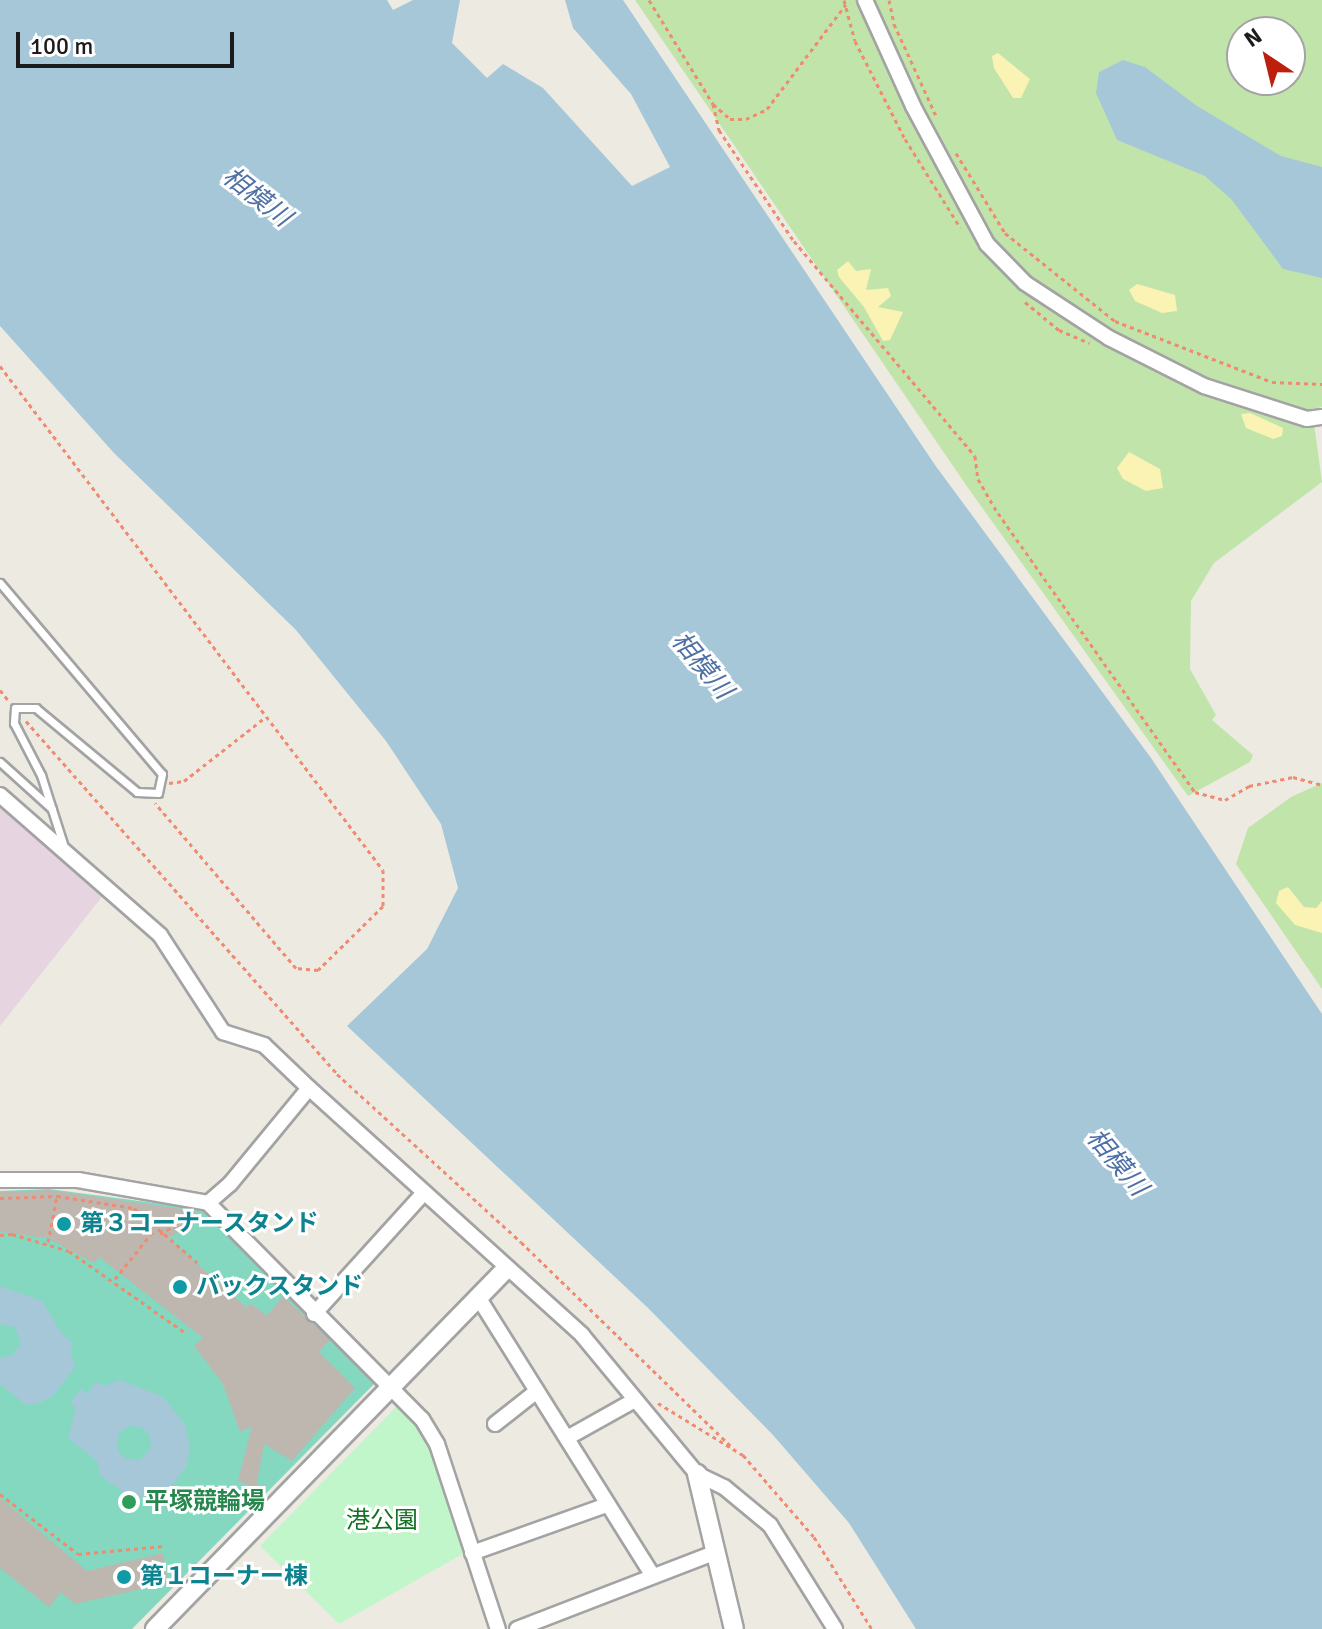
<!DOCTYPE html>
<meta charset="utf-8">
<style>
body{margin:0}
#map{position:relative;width:1322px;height:1629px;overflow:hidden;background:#edeae2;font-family:Signika,"Noto Sans JP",sans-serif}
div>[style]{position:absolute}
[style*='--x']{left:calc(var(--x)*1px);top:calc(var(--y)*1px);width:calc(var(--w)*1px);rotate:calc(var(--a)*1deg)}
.industrial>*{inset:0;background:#e6d4e1}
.grass>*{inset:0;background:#c1e4ab}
.sand>*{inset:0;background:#faf3b3}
.park>*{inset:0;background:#c1f5ca}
.pitch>*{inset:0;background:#84d8c0}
.water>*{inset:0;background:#a5c7d8}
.building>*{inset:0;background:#bdb7af}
.path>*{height:3px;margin-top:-1.5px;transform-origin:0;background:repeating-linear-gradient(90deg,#f08a70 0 4px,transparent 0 8px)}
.roads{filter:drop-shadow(2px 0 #a3a3a3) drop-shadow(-2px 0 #a3a3a3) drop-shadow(0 2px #a3a3a3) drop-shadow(0 -2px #a3a3a3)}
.service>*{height:7px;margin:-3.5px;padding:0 3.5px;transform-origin:3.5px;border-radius:3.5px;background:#fff}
.minor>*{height:14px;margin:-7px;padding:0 7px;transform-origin:7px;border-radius:7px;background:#fff}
.tertiary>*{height:18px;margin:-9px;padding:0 9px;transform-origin:9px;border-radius:9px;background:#fff}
.dots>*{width:22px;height:22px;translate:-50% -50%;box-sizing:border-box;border:4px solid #fff;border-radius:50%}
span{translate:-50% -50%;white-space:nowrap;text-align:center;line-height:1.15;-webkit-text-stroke:6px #fff;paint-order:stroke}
.culture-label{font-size:24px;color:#0d838f;font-weight:700}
.left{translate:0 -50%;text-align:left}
.leisure-label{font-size:24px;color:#27864d;font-weight:700}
.park-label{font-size:24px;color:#127224}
.water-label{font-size:26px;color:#4f71a5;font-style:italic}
.north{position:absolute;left:1226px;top:16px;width:80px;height:80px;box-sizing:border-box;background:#fff;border:2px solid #a4a4a4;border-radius:50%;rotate:325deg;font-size:22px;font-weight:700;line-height:32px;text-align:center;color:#1c1c1c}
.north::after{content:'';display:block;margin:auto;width:28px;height:36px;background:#bc1f0c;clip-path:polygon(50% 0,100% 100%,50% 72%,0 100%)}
.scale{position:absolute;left:16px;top:32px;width:218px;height:36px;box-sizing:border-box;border:4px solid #1c1c1c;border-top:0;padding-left:10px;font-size:24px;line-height:28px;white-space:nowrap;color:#1c1c1c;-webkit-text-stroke:6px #fff;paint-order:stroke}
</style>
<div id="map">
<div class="industrial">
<i style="clip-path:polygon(0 807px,104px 894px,0 1026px)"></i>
</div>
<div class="grass">
<i style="clip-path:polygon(evenodd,635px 0,1322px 0,1322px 407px,1312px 409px,1322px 482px,1214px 563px,1191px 601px,1190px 669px,1216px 715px,1212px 720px,1253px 755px,1250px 762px,1188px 796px,966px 485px,635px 0,1242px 32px,1290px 32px,1290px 80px,1242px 80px,1242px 32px)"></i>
<i style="clip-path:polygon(1322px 783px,1322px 989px,1236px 864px,1248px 828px,1291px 797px)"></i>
</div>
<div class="sand">
<i style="clip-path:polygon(998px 53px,1030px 79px,1021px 98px,1013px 98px,994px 68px,992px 56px)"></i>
<i style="clip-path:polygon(848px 261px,856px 271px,871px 269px,866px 290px,888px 288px,891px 296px,878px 307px,903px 312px,890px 340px,883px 341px,864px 307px,839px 277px,837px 270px)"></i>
<i style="clip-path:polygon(1137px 284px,1175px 295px,1177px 311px,1162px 313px,1135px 301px,1129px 290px)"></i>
<i style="clip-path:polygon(1250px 413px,1283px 428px,1282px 436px,1273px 439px,1246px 428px,1241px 414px)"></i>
<i style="clip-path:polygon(1129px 452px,1160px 469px,1163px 488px,1146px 491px,1123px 479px,1117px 468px)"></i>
<i style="clip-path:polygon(1288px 887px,1304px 907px,1316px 908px,1322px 901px,1322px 933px,1295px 925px,1276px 903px,1279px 891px)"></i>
</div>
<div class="park">
<i style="clip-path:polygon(398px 1405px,433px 1449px,466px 1552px,339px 1624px,260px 1546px)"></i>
</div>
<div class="pitch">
<i style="clip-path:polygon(49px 1189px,200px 1209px,375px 1383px,132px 1629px,0 1629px,0 1191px)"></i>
</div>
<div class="water">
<i style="clip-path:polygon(0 0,387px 0,393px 10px,413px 0,460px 0,452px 43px,487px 78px,503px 64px,543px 88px,632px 186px,670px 167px,631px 94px,573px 28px,565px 0,623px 0,935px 465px,1151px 758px,1322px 1014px,1322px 1629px,916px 1629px,849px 1523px,773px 1435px,647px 1307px,347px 1026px,427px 949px,458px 888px,441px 824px,386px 741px,296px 630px,114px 453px,0 326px)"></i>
<i style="clip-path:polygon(1123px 60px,1145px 67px,1197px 106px,1281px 156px,1322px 167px,1322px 278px,1283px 269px,1232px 200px,1205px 176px,1117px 140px,1096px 93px,1099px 72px)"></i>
<i style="clip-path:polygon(0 1286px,42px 1301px,61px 1333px,74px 1344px,70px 1351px,75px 1367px,53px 1396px,39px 1403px,26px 1405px,0 1384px,0 1357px,12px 1356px,21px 1343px,15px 1327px,0 1324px)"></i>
<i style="clip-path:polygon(evenodd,119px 1380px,162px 1396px,185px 1424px,190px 1447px,187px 1466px,165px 1493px,133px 1498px,99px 1475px,98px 1462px,68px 1438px,76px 1408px,70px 1403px,81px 1389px,86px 1394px,96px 1382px,104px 1386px,119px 1380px,129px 1426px,141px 1427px,150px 1436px,151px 1448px,140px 1460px,124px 1458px,117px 1449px,119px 1433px,129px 1426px)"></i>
</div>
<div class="building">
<i style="clip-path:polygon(50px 1190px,195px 1211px,200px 1221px,168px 1238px,247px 1308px,250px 1303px,267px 1316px,283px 1296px,330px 1340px,319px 1352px,355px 1388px,292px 1461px,264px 1444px,256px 1488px,238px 1481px,252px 1426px,240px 1432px,223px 1384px,194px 1346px,203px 1338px,99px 1257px,94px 1263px,47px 1238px,0 1232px,0 1192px)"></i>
<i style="clip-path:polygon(0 1498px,87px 1571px,163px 1553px,168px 1583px,75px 1604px,61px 1592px,49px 1607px,0 1568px)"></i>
</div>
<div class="path">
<i style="--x:649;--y:0;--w:122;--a:58.4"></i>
<i style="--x:713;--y:104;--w:23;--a:41"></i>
<i style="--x:730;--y:119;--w:16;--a:0"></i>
<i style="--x:746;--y:119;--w:23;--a:-25"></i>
<i style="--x:767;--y:109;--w:131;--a:-53"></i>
<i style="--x:844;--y:0;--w:42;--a:75"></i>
<i style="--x:855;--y:41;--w:110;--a:63"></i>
<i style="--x:905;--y:139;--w:104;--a:58"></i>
<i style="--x:889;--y:0;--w:25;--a:78"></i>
<i style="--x:894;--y:24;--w:103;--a:65.4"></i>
<i style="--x:713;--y:104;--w:27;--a:77"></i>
<i style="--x:719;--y:130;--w:134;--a:56"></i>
<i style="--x:794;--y:241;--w:281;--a:49.9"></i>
<i style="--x:975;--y:456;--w:23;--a:83"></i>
<i style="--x:978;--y:479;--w:39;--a:60"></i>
<i style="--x:998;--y:513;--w:342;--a:54.8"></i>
<i style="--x:1195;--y:792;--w:31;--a:15"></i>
<i style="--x:1225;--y:800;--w:28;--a:-30"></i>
<i style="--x:1249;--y:786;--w:45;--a:-11.6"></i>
<i style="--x:1293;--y:777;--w:30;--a:15"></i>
<i style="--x:956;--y:153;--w:94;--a:58.5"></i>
<i style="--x:1005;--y:233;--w:141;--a:38.7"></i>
<i style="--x:1115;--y:321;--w:168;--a:21.2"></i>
<i style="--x:1272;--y:382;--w:50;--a:2.3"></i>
<i style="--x:1025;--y:302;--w:44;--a:39.5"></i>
<i style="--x:1059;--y:330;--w:33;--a:23"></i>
<i style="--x:0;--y:366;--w:633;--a:52.77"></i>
<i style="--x:383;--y:870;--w:36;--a:90"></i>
<i style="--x:383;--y:906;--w:91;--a:135.4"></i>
<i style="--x:318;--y:970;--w:22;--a:-175"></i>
<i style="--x:296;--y:968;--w:217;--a:-130.5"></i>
<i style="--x:0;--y:690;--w:13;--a:51"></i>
<i style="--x:26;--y:721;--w:470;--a:48.6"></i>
<i style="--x:337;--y:1074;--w:249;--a:42.4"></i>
<i style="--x:521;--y:1242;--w:297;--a:44.2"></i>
<i style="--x:169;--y:783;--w:15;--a:-8"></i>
<i style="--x:184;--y:781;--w:100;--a:-38.1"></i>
<i style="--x:0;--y:1198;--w:57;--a:-2"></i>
<i style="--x:57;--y:1196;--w:78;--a:8.9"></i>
<i style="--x:134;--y:1208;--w:86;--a:40.7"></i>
<i style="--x:160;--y:1234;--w:40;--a:-29.7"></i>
<i style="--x:0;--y:1235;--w:12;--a:-5"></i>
<i style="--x:12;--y:1234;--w:59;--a:16.6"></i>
<i style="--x:69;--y:1251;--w:144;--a:35.1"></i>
<i style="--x:48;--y:1242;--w:47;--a:-78.9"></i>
<i style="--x:115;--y:1279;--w:63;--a:-51.5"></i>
<i style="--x:658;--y:1403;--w:100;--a:31.5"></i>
<i style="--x:743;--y:1455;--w:108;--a:49.1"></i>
<i style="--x:814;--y:1537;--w:109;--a:57.8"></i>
<i style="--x:0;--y:1494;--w:98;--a:37.6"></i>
<i style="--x:78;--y:1554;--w:86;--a:-5.3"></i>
</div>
<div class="roads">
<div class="service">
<i style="--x:0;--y:583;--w:250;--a:49.7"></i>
<i style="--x:162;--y:774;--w:19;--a:102"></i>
<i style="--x:158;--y:793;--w:21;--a:-177"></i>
<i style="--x:137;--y:792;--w:131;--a:-140.3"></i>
<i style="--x:36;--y:708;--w:21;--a:180"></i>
<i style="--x:15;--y:708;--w:15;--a:94"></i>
<i style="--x:14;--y:723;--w:59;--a:62.6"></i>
<i style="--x:41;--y:775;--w:76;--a:72.3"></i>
<i style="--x:0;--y:762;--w:70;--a:42.1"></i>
</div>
<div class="minor">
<i style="--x:865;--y:0;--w:116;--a:65.6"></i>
<i style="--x:913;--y:106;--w:157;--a:61.8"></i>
<i style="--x:987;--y:244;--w:54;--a:45.7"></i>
<i style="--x:1025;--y:283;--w:100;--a:33.2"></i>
<i style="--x:1109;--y:338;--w:106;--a:26.8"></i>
<i style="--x:1204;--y:386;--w:108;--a:17.8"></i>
<i style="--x:1307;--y:419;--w:15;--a:-8"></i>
<i style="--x:0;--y:795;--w:213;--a:41.2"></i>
<i style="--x:160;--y:935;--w:116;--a:57"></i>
<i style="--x:223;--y:1032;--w:43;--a:17.6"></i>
<i style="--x:264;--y:1045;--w:62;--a:43.7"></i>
<i style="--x:0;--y:1180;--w:78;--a:0"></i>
<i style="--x:78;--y:1180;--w:132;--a:10"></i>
<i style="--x:208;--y:1203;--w:29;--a:-41"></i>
<i style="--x:230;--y:1184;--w:124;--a:-50.5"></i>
<i style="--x:309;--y:1088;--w:368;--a:42.1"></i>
<i style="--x:582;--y:1335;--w:180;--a:50.4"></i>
<i style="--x:697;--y:1474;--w:30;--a:26"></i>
<i style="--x:724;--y:1487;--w:60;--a:39.6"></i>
<i style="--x:770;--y:1525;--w:123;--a:58"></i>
<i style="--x:208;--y:1203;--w:304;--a:45.3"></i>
<i style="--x:422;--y:1419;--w:29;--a:59"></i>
<i style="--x:437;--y:1444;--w:195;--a:71.8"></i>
<i style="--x:478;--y:1297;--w:329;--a:57.9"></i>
<i style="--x:314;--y:1314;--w:161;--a:-47.8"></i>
<i style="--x:495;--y:1424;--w:53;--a:-38.2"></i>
<i style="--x:567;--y:1438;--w:78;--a:-29.2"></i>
<i style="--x:472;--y:1553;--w:143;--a:-19.6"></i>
<i style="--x:517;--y:1629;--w:211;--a:-21.1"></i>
</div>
<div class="tertiary">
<i style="--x:697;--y:1474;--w:159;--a:76.6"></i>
<i style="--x:155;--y:1629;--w:501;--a:-45.73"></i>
</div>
</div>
<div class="dots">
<i style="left:64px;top:1224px;background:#0f9aa8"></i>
<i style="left:180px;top:1287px;background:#0f9aa8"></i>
<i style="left:129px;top:1502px;background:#2e9e5b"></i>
<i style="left:124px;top:1577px;background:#0f9aa8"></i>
</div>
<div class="culture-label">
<span class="left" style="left:80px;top:1224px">第３コーナースタンド</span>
<span class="left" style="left:196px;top:1287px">バックスタンド</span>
<span class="left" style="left:140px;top:1577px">第１コーナー棟</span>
</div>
<div class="leisure-label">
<span class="left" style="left:145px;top:1502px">平塚競輪場</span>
</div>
<div class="park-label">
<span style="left:382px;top:1521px">港公園</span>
</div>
<div class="water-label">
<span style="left:256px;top:198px;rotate:38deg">相模川</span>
<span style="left:701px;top:666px;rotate:50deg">相模川</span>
<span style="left:1116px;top:1163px;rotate:50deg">相模川</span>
</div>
<div class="north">N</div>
<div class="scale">100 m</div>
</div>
